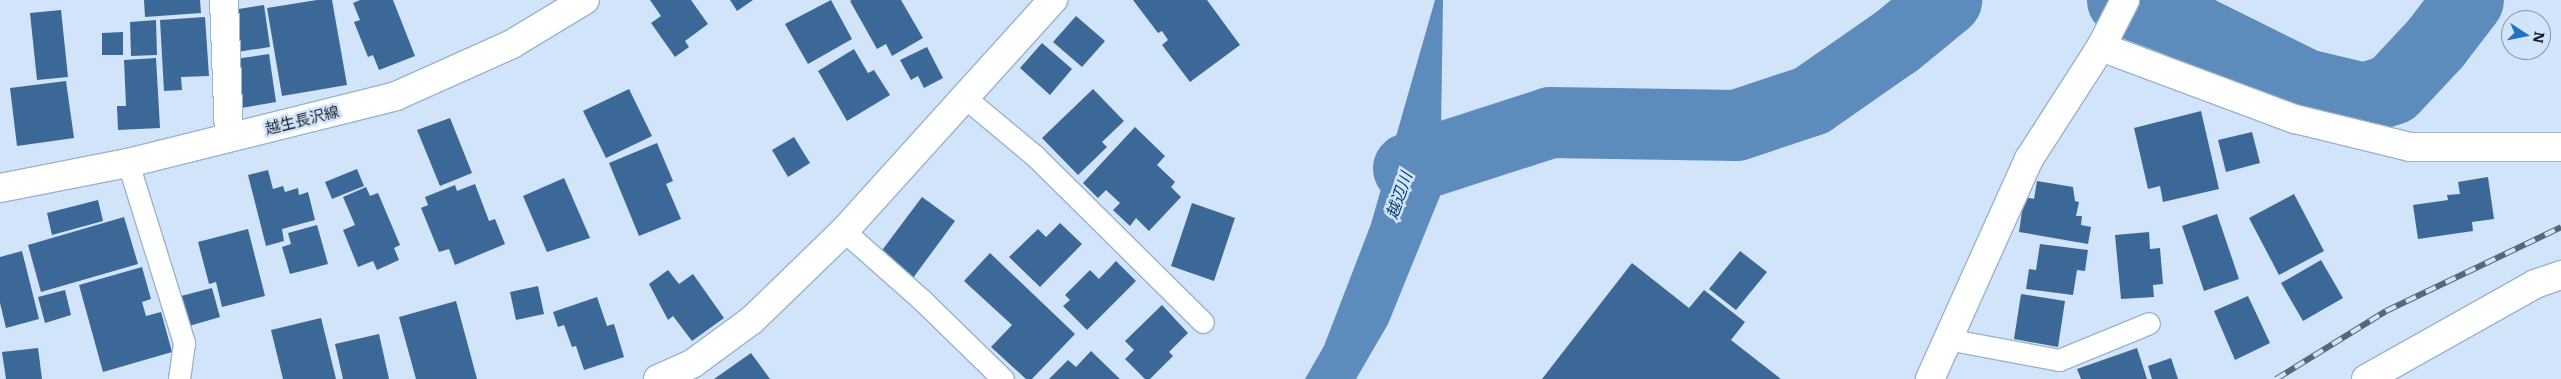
<!DOCTYPE html>
<meta charset="utf-8">
<style>
body{margin:0}
#map{position:relative;width:2561px;height:379px;overflow:hidden;background:#d1e4fa;font-family:Literata,"Noto Sans JP",serif}
div>[style]{position:absolute}
[style*='--x']{left:calc(var(--x)*1px);top:calc(var(--y)*1px);width:calc(var(--w)*1px);rotate:calc(var(--a)*1deg)}
.water>*{inset:0;background:#5d8bbc}
.river>*{height:71px;margin:-35.5px;padding:0 35.5px;transform-origin:35.5px;border-radius:35.5px;background:#5d8bbc}
.building>*{inset:0;background:#3c6897}
.roads{filter:drop-shadow(1px 0 #9bb3cd) drop-shadow(-1px 0 #9bb3cd) drop-shadow(0 1px #9bb3cd) drop-shadow(0 -1px #9bb3cd)}
.service>*{height:21px;margin:-10.5px;padding:0 10.5px;transform-origin:10.5px;border-radius:10.5px;background:#fff}
.minor>*{height:28px;margin:-14px;padding:0 14px;transform-origin:14px;border-radius:14px;background:#fff}
.primary>*{height:28px;margin:-14px;padding:0 14px;transform-origin:14px;border-radius:14px;background:#fff}
.rail>*{height:5.5px;margin-top:-2.75px;transform-origin:0;background:repeating-linear-gradient(90deg,#d1e4fa 0 11px,#596674 0 22px);box-sizing:border-box;border-block:1px solid #596674}
span{translate:-50% -50%;white-space:nowrap;text-align:center;line-height:1.15;-webkit-text-stroke:5px #d1e4fa;paint-order:stroke}
.street-label{font-size:15px;color:#18212b}
.water-label{font-size:16px;color:#053a68;font-style:italic}
.north{position:absolute;left:2501px;top:10px;width:50px;height:50px;box-sizing:border-box;background:#d1e4fa;border:1px solid #8796a7;border-radius:50%;rotate:101deg;font-size:14px;font-weight:700;line-height:20px;text-align:center;color:#18212b}
.north::after{content:'';display:block;margin:auto;width:18px;height:22px;background:#1f73c2;clip-path:polygon(50% 0,100% 100%,50% 72%,0 100%)}
</style>
<div id="map">
<div class="water">
<i style="clip-path:polygon(1435px 0,1443px 0,1440px 196px,1388px 324px,1356px 379px,1305px 379px,1324px 346px,1371px 224px)"></i>
</div>
<div class="river">
<i style="--x:2122;--y:0;--w:60;--a:20.6"></i>
<i style="--x:2178;--y:21;--w:142;--a:26.4"></i>
<i style="--x:2305;--y:84;--w:61;--a:13.3"></i>
<i style="--x:2364;--y:98;--w:29;--a:-18"></i>
<i style="--x:2392;--y:89;--w:63;--a:-46.9"></i>
<i style="--x:2435;--y:43;--w:54;--a:-52.5"></i>
<i style="--x:1408;--y:168;--w:149;--a:-17.9"></i>
<i style="--x:1550;--y:122;--w:186;--a:0.9"></i>
<i style="--x:1736;--y:125;--w:79;--a:-18.4"></i>
<i style="--x:1811;--y:100;--w:103;--a:-34.8"></i>
<i style="--x:1896;--y:41;--w:65;--a:-39.4"></i>
</div>
<div class="building">
<i style="clip-path:polygon(144px 0,200px 0,201px 13px,145px 17px)"></i>
<i style="clip-path:polygon(317px 0,332px 0,347px 85px,282px 96px,267px 8px)"></i>
<i style="clip-path:polygon(360px 0,393px 0,415px 56px,379px 70px,373px 55px,368px 57px,354px 22px,360px 20px,353px 3px)"></i>
<i style="clip-path:polygon(650px 0,691px 0,708px 24px,685px 41px,689px 47px,675px 57px,651px 23px,661px 16px)"></i>
<i style="clip-path:polygon(730px 0,753px 0,737px 11px)"></i>
<i style="clip-path:polygon(831px 0,852px 39px,808px 64px,785px 24px)"></i>
<i style="clip-path:polygon(852px 0,901px 0,923px 38px,892px 56px,886px 44px,877px 49px,850px 1px)"></i>
<i style="clip-path:polygon(1133px 0,1207px 0,1240px 45px,1190px 82px,1162px 45px,1168px 40px,1162px 31px,1158px 33px)"></i>
<i style="clip-path:polygon(264px 5px,270px 47px,237px 52px,232px 10px)"></i>
<i style="clip-path:polygon(61px 10px,68px 77px,37px 80px,30px 13px)"></i>
<i style="clip-path:polygon(1076px 16px,1105px 41px,1082px 67px,1053px 42px)"></i>
<i style="clip-path:polygon(205px 17px,209px 76px,181px 77px,182px 90px,164px 91px,160px 20px)"></i>
<i style="clip-path:polygon(156px 20px,157px 55px,131px 56px,130px 22px)"></i>
<i style="clip-path:polygon(123px 32px,123px 55px,102px 55px,102px 33px)"></i>
<i style="clip-path:polygon(1042px 43px,1072px 69px,1050px 95px,1020px 68px)"></i>
<i style="clip-path:polygon(927px 47px,943px 78px,924px 88px,918px 76px,911px 80px,900px 60px)"></i>
<i style="clip-path:polygon(854px 49px,868px 73px,874px 70px,890px 95px,847px 121px,818px 71px)"></i>
<i style="clip-path:polygon(269px 54px,276px 102px,241px 108px,235px 59px)"></i>
<i style="clip-path:polygon(156px 58px,160px 128px,118px 130px,117px 106px,126px 106px,124px 60px)"></i>
<i style="clip-path:polygon(66px 81px,74px 138px,17px 146px,10px 88px)"></i>
<i style="clip-path:polygon(629px 89px,652px 136px,606px 158px,583px 111px)"></i>
<i style="clip-path:polygon(1093px 89px,1124px 121px,1102px 142px,1107px 147px,1078px 175px,1042px 138px)"></i>
<i style="clip-path:polygon(2201px 111px,2219px 189px,2163px 202px,2160px 186px,2148px 189px,2134px 128px)"></i>
<i style="clip-path:polygon(450px 118px,472px 173px,440px 186px,417px 130px)"></i>
<i style="clip-path:polygon(1135px 127px,1165px 156px,1157px 165px,1175px 182px,1171px 187px,1181px 197px,1149px 231px,1136px 218px,1130px 226px,1113px 210px,1120px 203px,1106px 190px,1098px 198px,1083px 183px)"></i>
<i style="clip-path:polygon(2252px 132px,2260px 163px,2226px 172px,2218px 140px)"></i>
<i style="clip-path:polygon(794px 137px,810px 163px,788px 177px,772px 150px)"></i>
<i style="clip-path:polygon(657px 143px,673px 181px,666px 184px,681px 219px,639px 236px,609px 163px)"></i>
<i style="clip-path:polygon(357px 169px,364px 186px,332px 199px,325px 182px)"></i>
<i style="clip-path:polygon(268px 170px,273px 189px,283px 186px,285px 192px,298px 188px,299px 195px,308px 192px,315px 220px,282px 229px,284px 241px,266px 246px,248px 175px)"></i>
<i style="clip-path:polygon(2488px 177px,2494px 219px,2472px 222px,2473px 231px,2418px 239px,2413px 205px,2448px 200px,2447px 195px,2460px 194px,2458px 182px)"></i>
<i style="clip-path:polygon(564px 178px,590px 238px,547px 252px,523px 196px)"></i>
<i style="clip-path:polygon(2037px 181px,2073px 187px,2075px 201px,2079px 202px,2076px 216px,2082px 216px,2081px 225px,2091px 227px,2088px 244px,2019px 232px,2024px 197px,2034px 199px)"></i>
<i style="clip-path:polygon(475px 184px,489px 221px,495px 219px,505px 244px,455px 265px,449px 249px,439px 252px,421px 208px,428px 205px,425px 197px,455px 185px,457px 191px)"></i>
<i style="clip-path:polygon(366px 187px,370px 196px,378px 193px,400px 245px,394px 248px,399px 260px,377px 270px,373px 261px,358px 267px,343px 230px,355px 225px,343px 197px)"></i>
<i style="clip-path:polygon(2294px 194px,2324px 251px,2279px 275px,2249px 218px)"></i>
<i style="clip-path:polygon(922px 197px,955px 221px,913px 278px,880px 253px)"></i>
<i style="clip-path:polygon(98px 200px,103px 221px,52px 235px,47px 213px)"></i>
<i style="clip-path:polygon(1192px 203px,1235px 218px,1214px 281px,1171px 266px)"></i>
<i style="clip-path:polygon(2217px 214px,2239px 279px,2204px 291px,2182px 226px)"></i>
<i style="clip-path:polygon(124px 217px,138px 264px,41px 292px,28px 245px)"></i>
<i style="clip-path:polygon(1060px 223px,1082px 244px,1040px 287px,1009px 257px,1038px 229px,1046px 237px)"></i>
<i style="clip-path:polygon(317px 225px,328px 264px,290px 274px,282px 247px,291px 244px,288px 233px)"></i>
<i style="clip-path:polygon(248px 229px,265px 296px,222px 307px,216px 282px,209px 284px,198px 242px)"></i>
<i style="clip-path:polygon(2149px 232px,2150px 249px,2160px 248px,2163px 284px,2153px 285px,2154px 297px,2121px 299px,2115px 235px)"></i>
<i style="clip-path:polygon(2040px 244px,2088px 250px,2085px 271px,2077px 270px,2073px 295px,2026px 289px,2029px 269px,2036px 270px)"></i>
<i style="clip-path:polygon(22px 251px,39px 319px,6px 328px,0 303px,0 257px)"></i>
<i style="clip-path:polygon(1740px 251px,1767px 272px,1736px 310px,1709px 289px)"></i>
<i style="clip-path:polygon(990px 253px,1075px 334px,1032px 379px,1026px 379px,991px 347px,1012px 325px,964px 281px)"></i>
<i style="clip-path:polygon(2321px 260px,2343px 298px,2303px 321px,2281px 283px)"></i>
<i style="clip-path:polygon(1116px 261px,1136px 281px,1087px 330px,1063px 306px,1070px 300px,1065px 295px,1090px 270px,1099px 279px)"></i>
<i style="clip-path:polygon(1632px 263px,1689px 308px,1704px 290px,1745px 322px,1731px 340px,1781px 379px,1542px 379px)"></i>
<i style="clip-path:polygon(142px 267px,151px 299px,142px 302px,146px 316px,161px 312px,172px 352px,103px 372px,79px 285px)"></i>
<i style="clip-path:polygon(668px 270px,679px 284px,693px 274px,724px 318px,692px 341px,673px 316px,668px 320px,649px 284px)"></i>
<i style="clip-path:polygon(538px 286px,544px 314px,516px 320px,510px 292px)"></i>
<i style="clip-path:polygon(212px 288px,220px 317px,189px 326px,181px 296px)"></i>
<i style="clip-path:polygon(65px 290px,71px 315px,45px 323px,38px 297px)"></i>
<i style="clip-path:polygon(2021px 294px,2065px 301px,2058px 347px,2014px 339px)"></i>
<i style="clip-path:polygon(2248px 296px,2270px 343px,2235px 360px,2214px 311px)"></i>
<i style="clip-path:polygon(597px 297px,607px 326px,614px 324px,624px 357px,584px 370px,576px 346px,572px 347px,564px 325px,558px 327px,553px 312px)"></i>
<i style="clip-path:polygon(456px 301px,477px 379px,416px 379px,399px 317px)"></i>
<i style="clip-path:polygon(1162px 305px,1188px 333px,1169px 352px,1173px 356px,1150px 379px,1145px 379px,1125px 359px,1134px 350px,1125px 341px)"></i>
<i style="clip-path:polygon(321px 318px,336px 379px,283px 379px,271px 330px)"></i>
<i style="clip-path:polygon(379px 334px,389px 379px,343px 379px,335px 344px)"></i>
<i style="clip-path:polygon(38px 348px,42px 379px,6px 379px,2px 352px)"></i>
<i style="clip-path:polygon(2137px 348px,2147px 379px,2081px 379px,2077px 369px)"></i>
<i style="clip-path:polygon(1091px 351px,1120px 379px,1049px 379px,1068px 360px,1076px 367px)"></i>
<i style="clip-path:polygon(751px 353px,770px 379px,714px 379px)"></i>
<i style="clip-path:polygon(2171px 358px,2178px 379px,2152px 379px,2148px 366px)"></i>
</div>
<div class="roads">
<div class="service">
<i style="--x:963;--y:96;--w:94;--a:39.8"></i>
<i style="--x:1035;--y:156;--w:236;--a:44.7"></i>
<i style="--x:128;--y:163;--w:189;--a:72.7"></i>
<i style="--x:184;--y:343;--w:36;--a:98"></i>
<i style="--x:844;--y:231;--w:104;--a:41.5"></i>
<i style="--x:922;--y:300;--w:113;--a:44.3"></i>
<i style="--x:1947;--y:339;--w:114;--a:10.6"></i>
<i style="--x:2059;--y:360;--w:97;--a:-22.3"></i>
</div>
<div class="minor">
<i style="--x:224;--y:0;--w:137;--a:87.9"></i>
<i style="--x:2101;--y:47;--w:207;--a:20.4"></i>
<i style="--x:2295;--y:119;--w:118;--a:13.7"></i>
<i style="--x:2410;--y:147;--w:151;--a:0"></i>
<i style="--x:658;--y:379;--w:37;--a:-24"></i>
<i style="--x:692;--y:364;--w:74;--a:-36.3"></i>
<i style="--x:752;--y:320;--w:128;--a:-44.1"></i>
<i style="--x:844;--y:231;--w:312;--a:-47.9"></i>
<i style="--x:1930;--y:379;--w:241;--a:-65.8"></i>
<i style="--x:2029;--y:159;--w:133;--a:-57.3"></i>
<i style="--x:2101;--y:47;--w:53;--a:-62.9"></i>
<i style="--x:2366;--y:379;--w:194;--a:-29.3"></i>
<i style="--x:2535;--y:284;--w:28;--a:-19"></i>
</div>
<div class="primary">
<i style="--x:0;--y:188;--w:130;--a:-11.1"></i>
<i style="--x:128;--y:163;--w:276;--a:-14"></i>
<i style="--x:396;--y:96;--w:127;--a:-24.1"></i>
<i style="--x:512;--y:44;--w:85;--a:-31.1"></i>
</div>
</div>
<div class="rail">
<i style="--x:2276;--y:379;--w:129;--a:-31.7"></i>
<i style="--x:2386;--y:311;--w:194;--a:-25.6"></i>
</div>
<div class="street-label">
<span style="left:302px;top:119px;rotate:-14deg">越生長沢線</span>
</div>
<div class="water-label">
<span style="left:1398px;top:195px;rotate:-71deg">越辺川</span>
</div>
<div class="north">N</div>
</div>
